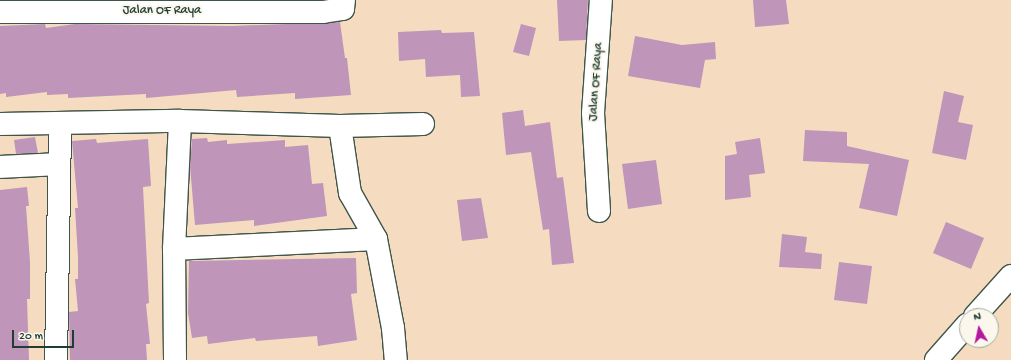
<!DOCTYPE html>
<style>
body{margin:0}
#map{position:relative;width:1011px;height:360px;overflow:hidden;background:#f5dcc0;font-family:"Gochi Hand",sans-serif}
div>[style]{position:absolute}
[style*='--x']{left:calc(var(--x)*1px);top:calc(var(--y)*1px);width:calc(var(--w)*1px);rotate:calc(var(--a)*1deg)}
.building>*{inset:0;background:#bf95ba}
.roads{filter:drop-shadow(1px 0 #3f5549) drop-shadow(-1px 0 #3f5549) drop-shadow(0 1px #3f5549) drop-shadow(0 -1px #3f5549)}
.street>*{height:22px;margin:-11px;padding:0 11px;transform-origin:11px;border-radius:11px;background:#fff}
span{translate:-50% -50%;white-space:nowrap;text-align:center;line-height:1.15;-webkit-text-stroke:4px #fbf7ec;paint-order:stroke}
.street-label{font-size:13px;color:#1f3d34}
.north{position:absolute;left:959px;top:308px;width:40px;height:40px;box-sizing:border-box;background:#fbf7ec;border:1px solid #a3ada2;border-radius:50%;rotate:351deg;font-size:11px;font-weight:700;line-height:16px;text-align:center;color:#1f3d34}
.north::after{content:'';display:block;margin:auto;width:14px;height:18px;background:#b5179e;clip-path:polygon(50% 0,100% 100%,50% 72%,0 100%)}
.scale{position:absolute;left:12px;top:330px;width:62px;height:18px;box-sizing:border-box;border:2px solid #1f3d34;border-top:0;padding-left:5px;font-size:12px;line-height:14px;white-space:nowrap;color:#1f3d34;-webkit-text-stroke:3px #fbf7ec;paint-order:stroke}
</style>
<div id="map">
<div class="building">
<i style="clip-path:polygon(557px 0,588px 0,586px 40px,559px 41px)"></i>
<i style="clip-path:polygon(753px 0,786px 0,789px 24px,755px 27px)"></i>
<i style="clip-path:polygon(340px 22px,345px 58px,347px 58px,351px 95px,295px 99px,295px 93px,237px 97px,236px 90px,146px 98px,146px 94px,68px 98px,68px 94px,47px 95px,47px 92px,6px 97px,6px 93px,0 94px,0 26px,45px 24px,46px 28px,75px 24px,232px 26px)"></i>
<i style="clip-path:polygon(521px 24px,536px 28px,529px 56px,513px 52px)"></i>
<i style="clip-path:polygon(441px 30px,442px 33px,474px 32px,480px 96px,461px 97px,460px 75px,426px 77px,425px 59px,399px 61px,398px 32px)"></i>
<i style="clip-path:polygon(635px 36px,682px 45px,715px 42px,716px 59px,705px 60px,700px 88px,628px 76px)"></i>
<i style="clip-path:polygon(944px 91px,964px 96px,958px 122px,973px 125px,966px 160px,932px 153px)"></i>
<i style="clip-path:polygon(523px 110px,525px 126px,550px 122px,557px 178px,563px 177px,574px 263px,552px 265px,549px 229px,543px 230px,531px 152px,506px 155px,502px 113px)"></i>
<i style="clip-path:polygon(805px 130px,847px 132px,847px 146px,909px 160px,897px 216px,859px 208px,869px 164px,803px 161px)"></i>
<i style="clip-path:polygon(35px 137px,38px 153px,16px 154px,14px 140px)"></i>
<i style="clip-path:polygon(207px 138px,208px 142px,227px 140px,227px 144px,285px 140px,285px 147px,308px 145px,312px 184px,323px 183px,327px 216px,254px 226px,254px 220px,195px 225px,190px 166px,192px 139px)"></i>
<i style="clip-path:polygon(760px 138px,765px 173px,749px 175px,751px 197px,725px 200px,725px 156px,737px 154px,735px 142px)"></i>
<i style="clip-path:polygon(96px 139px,97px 143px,148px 139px,151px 186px,143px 187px,149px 303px,146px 304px,150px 344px,146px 344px,147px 360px,70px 360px,69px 312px,78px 311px,75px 279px,78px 279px,78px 257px,75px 208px,78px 208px,72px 141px)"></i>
<i style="clip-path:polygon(656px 160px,662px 204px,628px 209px,622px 164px)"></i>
<i style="clip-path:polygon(27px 187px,29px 206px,26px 206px,30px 262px,30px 299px,27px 299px,29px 360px,0 360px,0 190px)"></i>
<i style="clip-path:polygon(481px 198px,488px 238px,462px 241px,457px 200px)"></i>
<i style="clip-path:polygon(946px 222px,984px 238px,971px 269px,933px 253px)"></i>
<i style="clip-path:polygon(782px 234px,807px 237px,805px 252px,822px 254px,821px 269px,779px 267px)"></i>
<i style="clip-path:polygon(356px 258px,357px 293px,351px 294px,357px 340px,318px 346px,317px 336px,256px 341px,255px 338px,208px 344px,207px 336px,192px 338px,188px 313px,189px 261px)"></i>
<i style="clip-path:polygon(839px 262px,872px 266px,867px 304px,834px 300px)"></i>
</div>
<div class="roads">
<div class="street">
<i style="--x:0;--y:12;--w:323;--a:0"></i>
<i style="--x:323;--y:12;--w:20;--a:-9"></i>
<i style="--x:343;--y:9;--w:9;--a:-84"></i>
<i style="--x:0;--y:124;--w:180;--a:-1"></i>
<i style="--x:180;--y:121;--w:160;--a:1.8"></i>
<i style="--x:340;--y:126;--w:83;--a:-1.4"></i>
<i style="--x:340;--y:126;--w:68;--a:81.5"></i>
<i style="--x:350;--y:193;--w:53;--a:60.5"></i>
<i style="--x:376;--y:239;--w:91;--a:79.2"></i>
<i style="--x:393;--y:328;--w:32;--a:85"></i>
<i style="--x:0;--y:167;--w:59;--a:-2.9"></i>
<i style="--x:599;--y:211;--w:98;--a:-93.5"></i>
<i style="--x:593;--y:113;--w:113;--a:-86"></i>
<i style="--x:174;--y:249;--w:202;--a:-2.8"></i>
<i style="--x:975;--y:316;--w:54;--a:-48"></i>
<i style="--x:56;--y:360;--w:236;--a:-89"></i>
<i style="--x:175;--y:360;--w:111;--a:-90.5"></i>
<i style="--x:174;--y:249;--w:128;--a:-87.3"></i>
<i style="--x:936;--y:360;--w:47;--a:-48.5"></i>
</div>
</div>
<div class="street-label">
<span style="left:162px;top:11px">Jalan OF Raya</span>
<span style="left:597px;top:82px;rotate:-86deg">Jalan OF Raya</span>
</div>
<div class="north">N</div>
<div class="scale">20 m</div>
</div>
